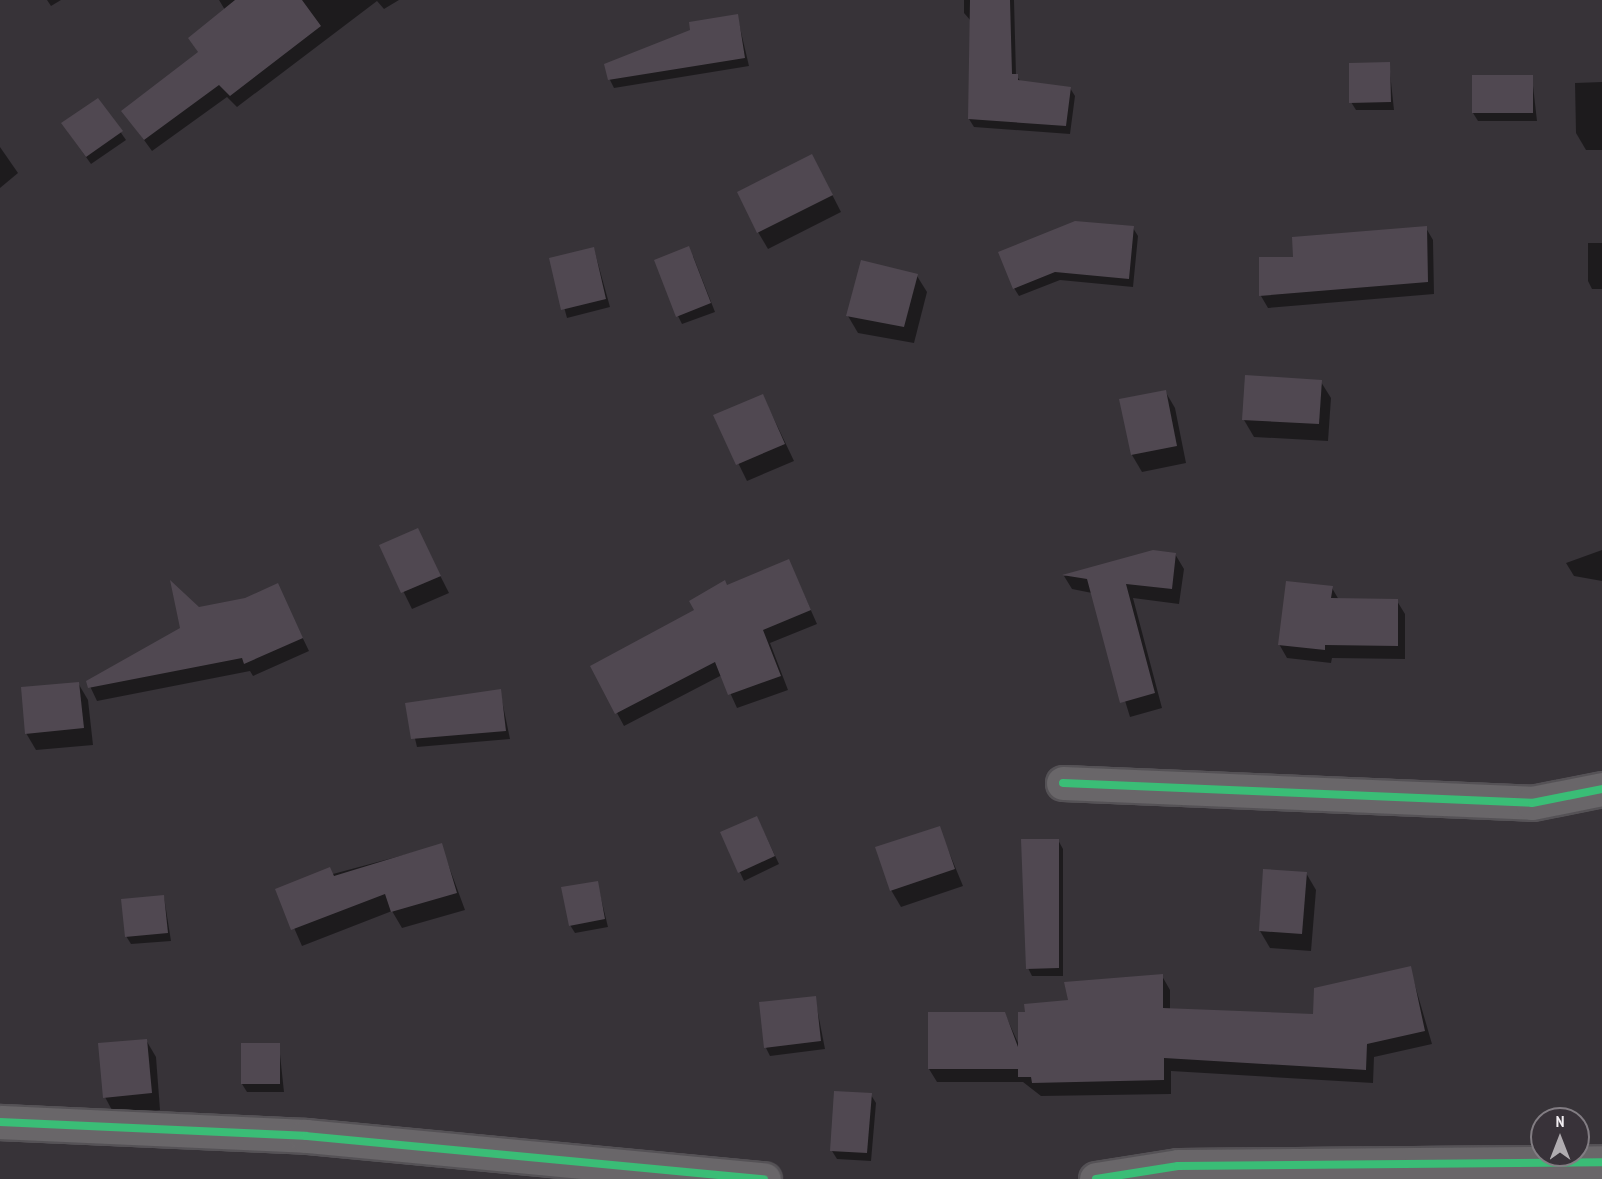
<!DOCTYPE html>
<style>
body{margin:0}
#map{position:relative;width:1602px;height:1179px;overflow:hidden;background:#373338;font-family:"PT Sans Narrow",sans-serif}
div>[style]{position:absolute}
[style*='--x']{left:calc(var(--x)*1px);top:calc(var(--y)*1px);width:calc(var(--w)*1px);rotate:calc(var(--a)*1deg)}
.shadow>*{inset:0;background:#0007}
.building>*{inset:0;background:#504851}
.roads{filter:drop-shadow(2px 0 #555256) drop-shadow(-2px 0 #555256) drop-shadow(0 2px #555256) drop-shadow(0 -2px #555256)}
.minor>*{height:33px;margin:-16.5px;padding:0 16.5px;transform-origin:16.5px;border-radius:16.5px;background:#696669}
.cycleway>*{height:8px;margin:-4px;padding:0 4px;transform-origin:4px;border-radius:4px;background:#3abd76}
span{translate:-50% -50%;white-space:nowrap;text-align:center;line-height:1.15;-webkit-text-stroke:4.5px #383239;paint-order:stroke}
.north{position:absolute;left:1530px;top:1107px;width:60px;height:60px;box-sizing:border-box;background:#383239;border:2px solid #827d83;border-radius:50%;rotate:0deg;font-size:16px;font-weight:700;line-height:24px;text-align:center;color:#f1edf1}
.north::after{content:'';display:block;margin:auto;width:21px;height:27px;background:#b0acb0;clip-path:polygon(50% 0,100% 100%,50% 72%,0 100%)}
</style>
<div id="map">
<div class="shadow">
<i style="clip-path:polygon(47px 0,61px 0,51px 6px)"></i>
<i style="clip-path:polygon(219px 0,399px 0,384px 9px,377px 1px,237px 107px,227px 97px,152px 151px,123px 111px,199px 53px,190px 39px,225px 10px)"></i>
<i style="clip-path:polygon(964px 0,1014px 0,1016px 75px,1021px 82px,1070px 88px,1075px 96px,1070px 134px,974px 127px,969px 119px,971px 21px,964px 13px)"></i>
<i style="clip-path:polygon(737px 15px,749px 66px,614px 88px,610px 80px,606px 65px)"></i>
<i style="clip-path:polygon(1389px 63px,1394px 110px,1356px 110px,1351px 102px)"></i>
<i style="clip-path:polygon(1532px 77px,1537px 121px,1478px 121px,1473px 113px)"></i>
<i style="clip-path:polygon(1602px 82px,1602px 150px,1586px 150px,1576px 133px,1575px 83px)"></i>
<i style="clip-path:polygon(98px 100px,126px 140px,91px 164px,68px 132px)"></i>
<i style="clip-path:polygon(0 147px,18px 173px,0 188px)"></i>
<i style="clip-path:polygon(821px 173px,841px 212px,768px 249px,758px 232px)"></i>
<i style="clip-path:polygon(1133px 228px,1138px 236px,1133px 287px,1060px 280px,1019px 296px,1014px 288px)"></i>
<i style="clip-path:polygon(1426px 228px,1433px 240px,1434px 294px,1268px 308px,1261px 296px,1261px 259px,1295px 259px)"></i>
<i style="clip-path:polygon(1588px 243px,1602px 243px,1602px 289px,1592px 289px,1588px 281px)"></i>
<i style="clip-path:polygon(594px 249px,610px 307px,567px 318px,551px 259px)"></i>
<i style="clip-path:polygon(693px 256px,715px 312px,682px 324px,678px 316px)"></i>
<i style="clip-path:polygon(917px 276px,927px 292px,914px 343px,858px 333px,848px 316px)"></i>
<i style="clip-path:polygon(1321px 382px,1331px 398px,1328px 441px,1254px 437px,1244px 420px)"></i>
<i style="clip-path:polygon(1165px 391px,1175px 408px,1186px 463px,1142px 472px,1132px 455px,1121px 400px)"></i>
<i style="clip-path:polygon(763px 396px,794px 461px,747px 481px,715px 416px)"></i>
<i style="clip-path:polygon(417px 530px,449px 593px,412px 609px,381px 546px)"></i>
<i style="clip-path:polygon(1602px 550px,1602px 581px,1574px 576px,1566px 563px)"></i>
<i style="clip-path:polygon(1153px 551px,1175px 554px,1184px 569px,1179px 604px,1133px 598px,1162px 708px,1130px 717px,1092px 593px,1072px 589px,1064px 576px)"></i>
<i style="clip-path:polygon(789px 561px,817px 624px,770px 643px,788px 690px,737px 708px,722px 675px,624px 726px,617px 713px,696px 611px)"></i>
<i style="clip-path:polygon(277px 585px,309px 651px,253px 676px,250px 671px,97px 701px,88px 682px,182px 629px,198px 608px,246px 599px)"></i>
<i style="clip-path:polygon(1332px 588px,1339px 600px,1397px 601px,1405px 614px,1405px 659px,1332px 658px,1331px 663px,1287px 658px,1279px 644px)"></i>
<i style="clip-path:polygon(78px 683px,88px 700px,93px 745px,36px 750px,26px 733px)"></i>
<i style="clip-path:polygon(500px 691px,510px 739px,417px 747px,407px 705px)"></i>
<i style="clip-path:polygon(761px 826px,779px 864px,744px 881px,722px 833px)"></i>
<i style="clip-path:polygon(939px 828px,963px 886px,901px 907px,891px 890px)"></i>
<i style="clip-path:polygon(1058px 840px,1063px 849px,1063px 976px,1032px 976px,1028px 968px)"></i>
<i style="clip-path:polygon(441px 845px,465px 910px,402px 928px,392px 911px,302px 946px,277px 889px)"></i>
<i style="clip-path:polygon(1306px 873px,1316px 890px,1311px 951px,1270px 948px,1260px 931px)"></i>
<i style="clip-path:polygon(597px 882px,608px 927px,575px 933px,570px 925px)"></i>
<i style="clip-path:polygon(164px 897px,171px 941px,131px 944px,126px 936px)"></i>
<i style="clip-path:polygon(1410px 968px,1432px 1044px,1374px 1057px,1373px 1083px,1171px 1071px,1171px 1094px,1041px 1096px,1023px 1082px,937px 1082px,929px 1069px,1005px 1014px,1019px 1045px,1070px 1001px,1065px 983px,1162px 976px,1170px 990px,1170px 1010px,1315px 1015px)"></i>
<i style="clip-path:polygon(815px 998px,825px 1049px,770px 1056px,766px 1048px)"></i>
<i style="clip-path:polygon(146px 1040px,156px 1057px,160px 1110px,114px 1114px,105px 1097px)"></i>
<i style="clip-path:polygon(279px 1045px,284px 1092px,247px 1092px,242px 1084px)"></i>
<i style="clip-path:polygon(871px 1095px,876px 1103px,871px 1161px,837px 1159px,832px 1151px)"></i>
</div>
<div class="building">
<i style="clip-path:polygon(235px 0,302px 0,321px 26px,230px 96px,219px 85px,144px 140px,121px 111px,198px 52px,188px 38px)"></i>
<i style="clip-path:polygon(970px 0,1010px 0,1012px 74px,1018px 74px,1018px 80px,1071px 87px,1066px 126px,968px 119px)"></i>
<i style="clip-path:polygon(738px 14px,745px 58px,608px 80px,604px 64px,690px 30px,689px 22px)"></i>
<i style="clip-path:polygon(1390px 62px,1391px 102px,1349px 103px,1349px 63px)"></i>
<i style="clip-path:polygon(1472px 75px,1533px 75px,1533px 113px,1472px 113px)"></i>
<i style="clip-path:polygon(98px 98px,123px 131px,86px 157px,61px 123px)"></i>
<i style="clip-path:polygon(812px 154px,833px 195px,757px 233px,737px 192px)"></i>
<i style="clip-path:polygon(1075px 221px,1134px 226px,1129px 279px,1055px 272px,1013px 289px,998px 252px)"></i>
<i style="clip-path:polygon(1427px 226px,1428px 282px,1259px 296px,1259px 257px,1293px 257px,1292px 237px)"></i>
<i style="clip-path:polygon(689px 246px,711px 303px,676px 317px,654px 260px)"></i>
<i style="clip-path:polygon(594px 247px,606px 299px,561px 310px,549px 258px)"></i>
<i style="clip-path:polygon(861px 260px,918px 274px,904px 327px,846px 316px)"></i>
<i style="clip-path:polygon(1245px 375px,1322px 380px,1319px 424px,1242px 420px)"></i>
<i style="clip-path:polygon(1166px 390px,1177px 446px,1131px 455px,1119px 399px)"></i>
<i style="clip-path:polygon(763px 394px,785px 444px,736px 465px,713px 415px)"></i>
<i style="clip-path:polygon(418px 528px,441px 576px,401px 593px,379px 545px)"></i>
<i style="clip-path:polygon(1153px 550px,1176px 553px,1172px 589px,1126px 584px,1155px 693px,1120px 703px,1087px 579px,1062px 575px)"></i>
<i style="clip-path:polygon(789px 559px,811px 610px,763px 630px,781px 676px,728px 695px,715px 662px,615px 714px,590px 666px,694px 610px,689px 601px,725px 580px,727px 585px)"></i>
<i style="clip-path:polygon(170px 580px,199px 607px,245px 598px,278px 583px,303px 638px,244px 664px,242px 658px,88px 688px,86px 681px,180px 628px)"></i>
<i style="clip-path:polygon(1286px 581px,1333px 586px,1331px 598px,1398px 599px,1398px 646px,1325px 645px,1325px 650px,1278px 645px)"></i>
<i style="clip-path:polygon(79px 682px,84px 728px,25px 734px,21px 687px)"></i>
<i style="clip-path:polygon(501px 689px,506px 731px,411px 739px,405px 703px)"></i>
<i style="clip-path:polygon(757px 816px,775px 856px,738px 873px,720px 832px)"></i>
<i style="clip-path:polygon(940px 826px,955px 869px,890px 891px,875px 847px)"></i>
<i style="clip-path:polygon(1021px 839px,1059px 839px,1059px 968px,1026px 969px)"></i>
<i style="clip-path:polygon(442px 843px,457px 893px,391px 912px,385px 894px,291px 930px,275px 889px,330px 867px,334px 876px)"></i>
<i style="clip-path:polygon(1263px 869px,1307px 872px,1302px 934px,1259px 931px)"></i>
<i style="clip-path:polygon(598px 881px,605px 919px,569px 926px,561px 887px)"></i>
<i style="clip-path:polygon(164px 895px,168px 933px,125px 937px,121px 899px)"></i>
<i style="clip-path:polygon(1411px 966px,1425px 1031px,1367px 1044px,1366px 1070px,1164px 1058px,1164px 1080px,1032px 1083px,1031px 1077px,1018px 1077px,1018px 1069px,928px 1069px,928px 1012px,1005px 1012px,1018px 1047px,1018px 1012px,1025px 1012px,1024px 1004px,1068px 1000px,1064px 982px,1163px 974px,1163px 1008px,1313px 1014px,1314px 988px)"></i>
<i style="clip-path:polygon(816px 996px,821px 1041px,764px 1048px,759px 1002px)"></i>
<i style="clip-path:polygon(147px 1039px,152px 1093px,103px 1098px,98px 1043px)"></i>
<i style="clip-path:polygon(241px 1043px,280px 1043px,280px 1084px,241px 1084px)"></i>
<i style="clip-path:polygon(834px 1091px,872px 1093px,867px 1153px,830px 1151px)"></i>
</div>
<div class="roads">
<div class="minor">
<i style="--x:1063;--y:783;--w:469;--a:2.4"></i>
<i style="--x:1532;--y:803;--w:71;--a:-11.3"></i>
<i style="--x:0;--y:1122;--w:306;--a:2.6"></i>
<i style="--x:306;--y:1136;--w:460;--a:5.4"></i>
<i style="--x:1096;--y:1179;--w:83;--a:-9"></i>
<i style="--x:1178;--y:1166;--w:424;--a:-0.5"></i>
</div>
</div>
<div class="cycleway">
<i style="--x:1063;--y:783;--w:469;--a:2.4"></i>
<i style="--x:1532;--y:803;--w:71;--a:-11.3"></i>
<i style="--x:0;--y:1122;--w:306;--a:2.6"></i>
<i style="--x:306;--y:1136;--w:460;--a:5.4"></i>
<i style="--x:1096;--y:1179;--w:83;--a:-9"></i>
<i style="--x:1178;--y:1166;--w:424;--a:-0.5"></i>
</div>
<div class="north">N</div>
</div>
